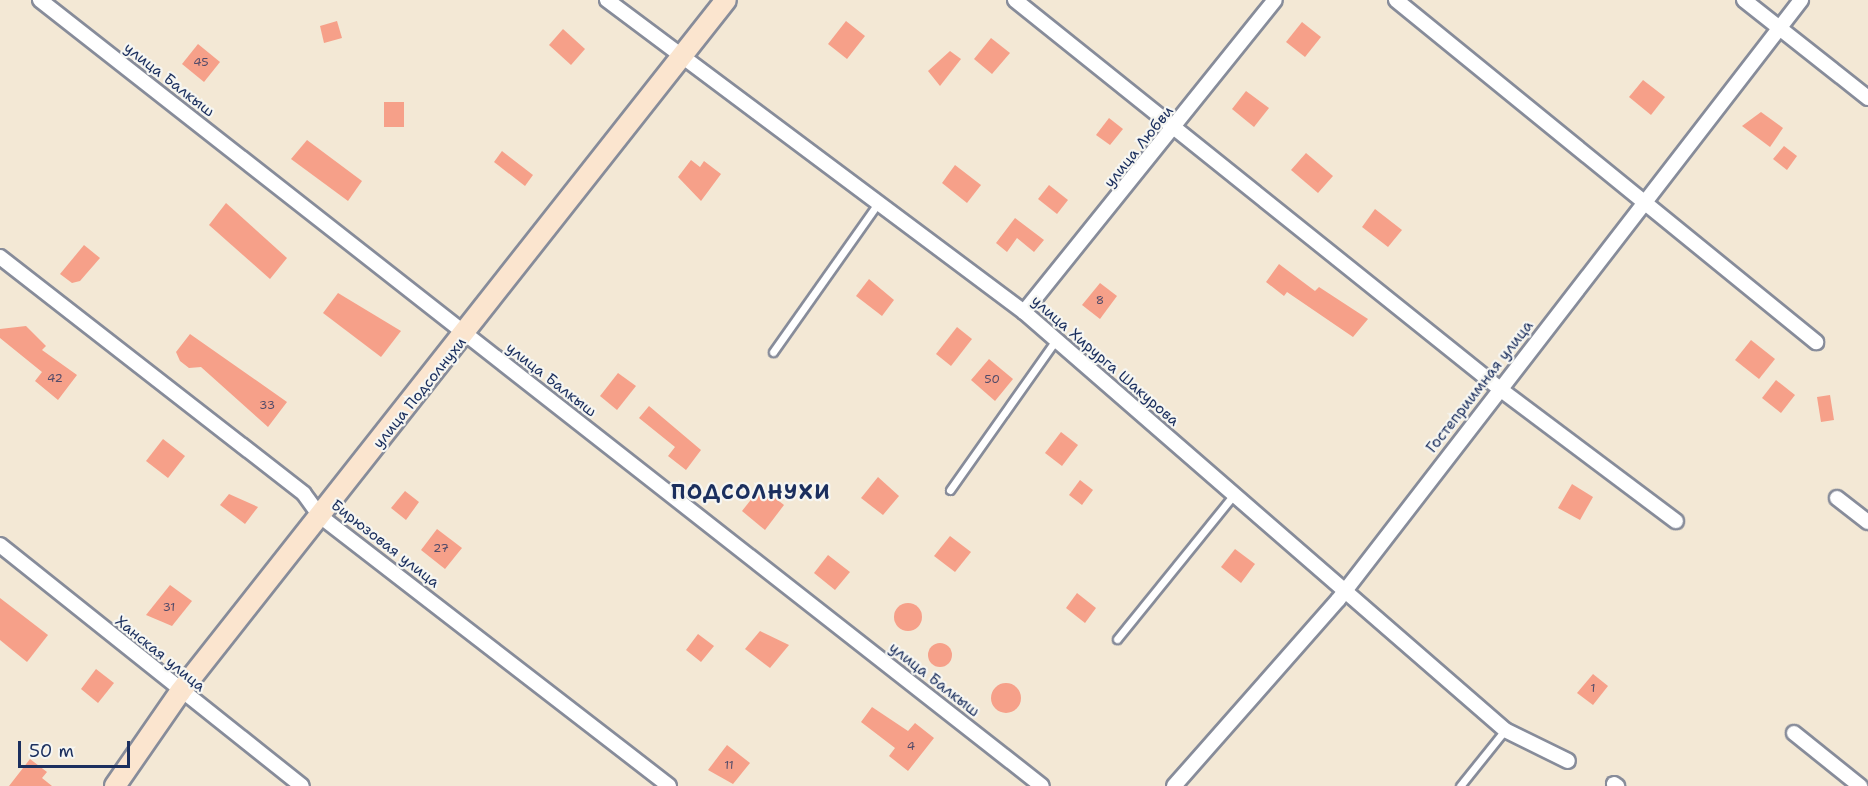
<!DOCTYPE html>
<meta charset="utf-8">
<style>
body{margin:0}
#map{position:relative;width:1868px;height:786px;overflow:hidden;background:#f3e8d5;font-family:"Shantell Sans",sans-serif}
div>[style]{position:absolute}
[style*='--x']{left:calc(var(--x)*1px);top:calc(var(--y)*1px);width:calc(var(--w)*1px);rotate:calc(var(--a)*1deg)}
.building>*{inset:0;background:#f6a089}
.round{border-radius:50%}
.roads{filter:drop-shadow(2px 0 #878c9a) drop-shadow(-2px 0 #878c9a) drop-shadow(0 2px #878c9a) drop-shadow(0 -2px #878c9a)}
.lane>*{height:7px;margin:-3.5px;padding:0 3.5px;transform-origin:3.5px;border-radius:3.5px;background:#fff}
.street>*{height:14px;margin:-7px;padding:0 7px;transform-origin:7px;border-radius:7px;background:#fff}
.secondary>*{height:20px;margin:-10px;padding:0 10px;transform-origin:10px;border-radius:10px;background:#fbe5cf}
span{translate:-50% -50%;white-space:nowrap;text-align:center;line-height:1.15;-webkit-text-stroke:4.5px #f6f6f2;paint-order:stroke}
.number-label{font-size:12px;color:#524b69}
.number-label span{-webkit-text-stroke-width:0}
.street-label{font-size:15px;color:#1b2f5e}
.district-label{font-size:21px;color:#1b2f5e;font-weight:700;letter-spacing:1.5px}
.scale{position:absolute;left:18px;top:741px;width:112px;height:27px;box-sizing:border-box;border:3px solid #1b2f5e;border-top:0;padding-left:8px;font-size:18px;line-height:21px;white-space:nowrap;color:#1b2f5e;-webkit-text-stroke:4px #f6f6f2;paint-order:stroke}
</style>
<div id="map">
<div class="building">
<i style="clip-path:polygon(337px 21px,342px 38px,324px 43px,320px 26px)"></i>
<i style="clip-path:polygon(846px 21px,865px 36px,847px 59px,828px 44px)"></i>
<i style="clip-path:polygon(1302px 22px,1321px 37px,1305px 57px,1286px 42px)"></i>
<i style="clip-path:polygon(563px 29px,585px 49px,571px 65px,549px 45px)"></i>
<i style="clip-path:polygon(991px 38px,1010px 53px,992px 74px,974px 59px)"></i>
<i style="clip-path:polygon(198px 44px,220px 62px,204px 82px,182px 64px)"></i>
<i style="clip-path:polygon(950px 51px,961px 59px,940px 86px,928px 71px)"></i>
<i style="clip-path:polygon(1643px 80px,1665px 97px,1651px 115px,1629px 97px)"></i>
<i style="clip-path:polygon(1246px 91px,1269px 108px,1254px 127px,1232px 109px)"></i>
<i style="clip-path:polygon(384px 102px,404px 102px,404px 127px,384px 127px)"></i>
<i style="clip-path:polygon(1761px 112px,1783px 128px,1770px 147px,1742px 126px)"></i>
<i style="clip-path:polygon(1109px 118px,1123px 129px,1110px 145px,1096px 135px)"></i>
<i style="clip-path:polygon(307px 140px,362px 181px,348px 201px,291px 159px)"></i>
<i style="clip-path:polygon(1784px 146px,1797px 156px,1787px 170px,1773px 159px)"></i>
<i style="clip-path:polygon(502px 151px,533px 175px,525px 186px,494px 162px)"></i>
<i style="clip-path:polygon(1306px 153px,1333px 176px,1318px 193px,1291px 170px)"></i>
<i style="clip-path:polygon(691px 160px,700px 167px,704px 161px,721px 174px,701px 201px,678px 177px)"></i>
<i style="clip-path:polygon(955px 165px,981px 185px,967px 203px,942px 183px)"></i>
<i style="clip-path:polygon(1049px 185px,1068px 200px,1057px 214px,1038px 199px)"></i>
<i style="clip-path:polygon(226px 203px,287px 258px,270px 279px,209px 225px)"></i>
<i style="clip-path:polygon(1375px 209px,1402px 230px,1388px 247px,1362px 227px)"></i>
<i style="clip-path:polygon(1015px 218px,1044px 240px,1034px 252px,1017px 238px,1007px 252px,996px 243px)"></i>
<i style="clip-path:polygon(84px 245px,100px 258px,80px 281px,72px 283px,60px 274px)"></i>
<i style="clip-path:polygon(1279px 264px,1315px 291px,1319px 287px,1368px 319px,1353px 337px,1287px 292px,1284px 296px,1266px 282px)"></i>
<i style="clip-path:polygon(869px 279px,894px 300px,882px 316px,856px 296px)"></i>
<i style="clip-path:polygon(1100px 283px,1117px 296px,1100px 319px,1082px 305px)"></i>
<i style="clip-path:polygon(338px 293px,401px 331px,381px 357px,323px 313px)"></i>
<i style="clip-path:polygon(26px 326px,46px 346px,42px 350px,77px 375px,58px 400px,35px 381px,42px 372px,0 338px,0 329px)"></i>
<i style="clip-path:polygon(957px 327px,972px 339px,951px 366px,936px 354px)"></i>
<i style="clip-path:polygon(190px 334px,287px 402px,268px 427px,201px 367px,189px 368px,180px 361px,176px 352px)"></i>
<i style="clip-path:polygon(1751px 340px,1775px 359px,1759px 379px,1735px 360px)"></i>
<i style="clip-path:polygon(989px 359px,1013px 379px,995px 401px,971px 380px)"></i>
<i style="clip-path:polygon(618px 373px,636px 386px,617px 410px,600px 396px)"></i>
<i style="clip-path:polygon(1776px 380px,1795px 395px,1781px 413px,1762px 398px)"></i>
<i style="clip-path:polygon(1830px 395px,1834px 420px,1821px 422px,1817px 397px)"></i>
<i style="clip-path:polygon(649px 406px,701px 450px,686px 470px,668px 456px,675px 447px,639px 418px)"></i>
<i style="clip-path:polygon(1061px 432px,1078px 445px,1062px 466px,1045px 453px)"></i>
<i style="clip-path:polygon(163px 439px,185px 456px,168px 478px,146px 461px)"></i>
<i style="clip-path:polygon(878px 477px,899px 496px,883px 515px,861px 498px)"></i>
<i style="clip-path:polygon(1080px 480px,1093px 490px,1082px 505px,1069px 495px)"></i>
<i style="clip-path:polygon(1572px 484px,1593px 497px,1580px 520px,1558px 508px)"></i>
<i style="clip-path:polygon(761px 487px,784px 505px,765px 530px,742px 511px)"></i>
<i style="clip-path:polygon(405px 491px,419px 502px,406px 520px,391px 508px)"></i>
<i style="clip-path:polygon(229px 494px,258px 507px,245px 524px,220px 505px)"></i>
<i style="clip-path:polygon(437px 529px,462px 548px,445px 569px,421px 550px)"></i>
<i style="clip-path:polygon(950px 536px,971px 552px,955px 572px,934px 556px)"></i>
<i style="clip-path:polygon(1235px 549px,1255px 564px,1241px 583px,1221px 567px)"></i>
<i style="clip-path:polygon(828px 555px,850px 572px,835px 590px,814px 573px)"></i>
<i style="clip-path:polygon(170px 585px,192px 601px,172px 626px,146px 615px)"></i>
<i style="clip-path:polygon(1077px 593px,1096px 608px,1085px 623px,1066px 608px)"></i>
<i style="clip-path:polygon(0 598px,48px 635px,27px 662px,0 640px)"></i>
<i class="round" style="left:894px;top:603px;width:28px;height:28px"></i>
<i style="clip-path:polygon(760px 631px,789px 645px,770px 668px,745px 649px)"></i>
<i style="clip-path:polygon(698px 634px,714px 646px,701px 662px,686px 650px)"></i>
<i class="round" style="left:928px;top:643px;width:24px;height:24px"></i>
<i style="clip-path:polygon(96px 669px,114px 683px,98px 703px,81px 689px)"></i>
<i style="clip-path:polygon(1593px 674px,1608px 686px,1593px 705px,1577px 693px)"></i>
<i class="round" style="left:991px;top:683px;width:30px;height:30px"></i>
<i style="clip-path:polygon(872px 707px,908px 731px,915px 723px,934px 738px,908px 771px,889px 756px,895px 748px,861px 722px)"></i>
<i style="clip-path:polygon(727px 745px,750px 763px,733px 784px,708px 770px)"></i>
<i style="clip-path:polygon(30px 759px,47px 772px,42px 778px,52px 786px,9px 786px)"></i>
</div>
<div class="roads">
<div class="lane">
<i style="--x:773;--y:352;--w:182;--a:-54.8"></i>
<i style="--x:950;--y:490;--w:184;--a:-54.8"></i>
<i style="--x:1117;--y:639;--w:184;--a:-51"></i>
<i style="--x:1460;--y:786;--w:72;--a:-51.2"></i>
</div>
<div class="street">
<i style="--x:40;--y:0;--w:1273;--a:38.11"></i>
<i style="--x:607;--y:0;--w:521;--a:36.8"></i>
<i style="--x:1024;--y:312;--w:637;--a:40.99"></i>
<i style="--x:1505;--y:730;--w:70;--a:26.2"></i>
<i style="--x:1015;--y:0;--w:622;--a:38.73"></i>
<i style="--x:1500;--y:389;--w:220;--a:36.9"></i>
<i style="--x:1396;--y:0;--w:542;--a:39.16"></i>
<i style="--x:1744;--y:0;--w:158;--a:38.3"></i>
<i style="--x:0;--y:257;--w:385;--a:37.9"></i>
<i style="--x:304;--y:494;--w:27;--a:54"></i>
<i style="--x:320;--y:516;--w:441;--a:37.7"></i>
<i style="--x:1024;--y:312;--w:400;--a:-51.2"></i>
<i style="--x:1837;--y:498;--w:39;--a:38"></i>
<i style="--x:0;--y:545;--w:386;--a:38.6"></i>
<i style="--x:1794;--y:733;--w:85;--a:38.8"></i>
<i style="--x:1614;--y:784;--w:4;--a:34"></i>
<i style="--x:1174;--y:786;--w:248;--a:-48.6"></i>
<i style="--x:1338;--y:600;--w:758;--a:-52.34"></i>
</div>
<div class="secondary">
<i style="--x:115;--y:786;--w:114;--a:-55.3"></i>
<i style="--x:180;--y:692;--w:881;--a:-51.73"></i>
</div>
</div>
<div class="number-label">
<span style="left:201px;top:63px">45</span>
<span style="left:1100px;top:301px">8</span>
<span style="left:55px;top:379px">42</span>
<span style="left:992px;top:380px">50</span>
<span style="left:267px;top:406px">33</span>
<span style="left:441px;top:549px">27</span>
<span style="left:169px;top:608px">31</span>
<span style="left:1593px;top:689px">1</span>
<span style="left:911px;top:747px">4</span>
<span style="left:729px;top:766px">11</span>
</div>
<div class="street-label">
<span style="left:169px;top:80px;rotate:38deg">улица Балкыш</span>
<span style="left:1139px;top:147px;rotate:-51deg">улица Любви</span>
<span style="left:1105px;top:361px;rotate:41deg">улица Хирурга Шакурова</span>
<span style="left:551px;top:380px;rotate:38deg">улица Балкыш</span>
<span style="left:1480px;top:387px;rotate:-52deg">Гостеприимная улица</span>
<span style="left:420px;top:393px;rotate:-51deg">улица Подсолнухи</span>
<span style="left:385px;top:544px;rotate:38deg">Бирюзовая улица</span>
<span style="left:160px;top:654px;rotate:39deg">Ханская улица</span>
<span style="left:934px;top:680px;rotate:38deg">улица Балкыш</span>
</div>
<div class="district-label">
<span style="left:751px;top:492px">ПОДСОЛНУХИ</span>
</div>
<div class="scale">50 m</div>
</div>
